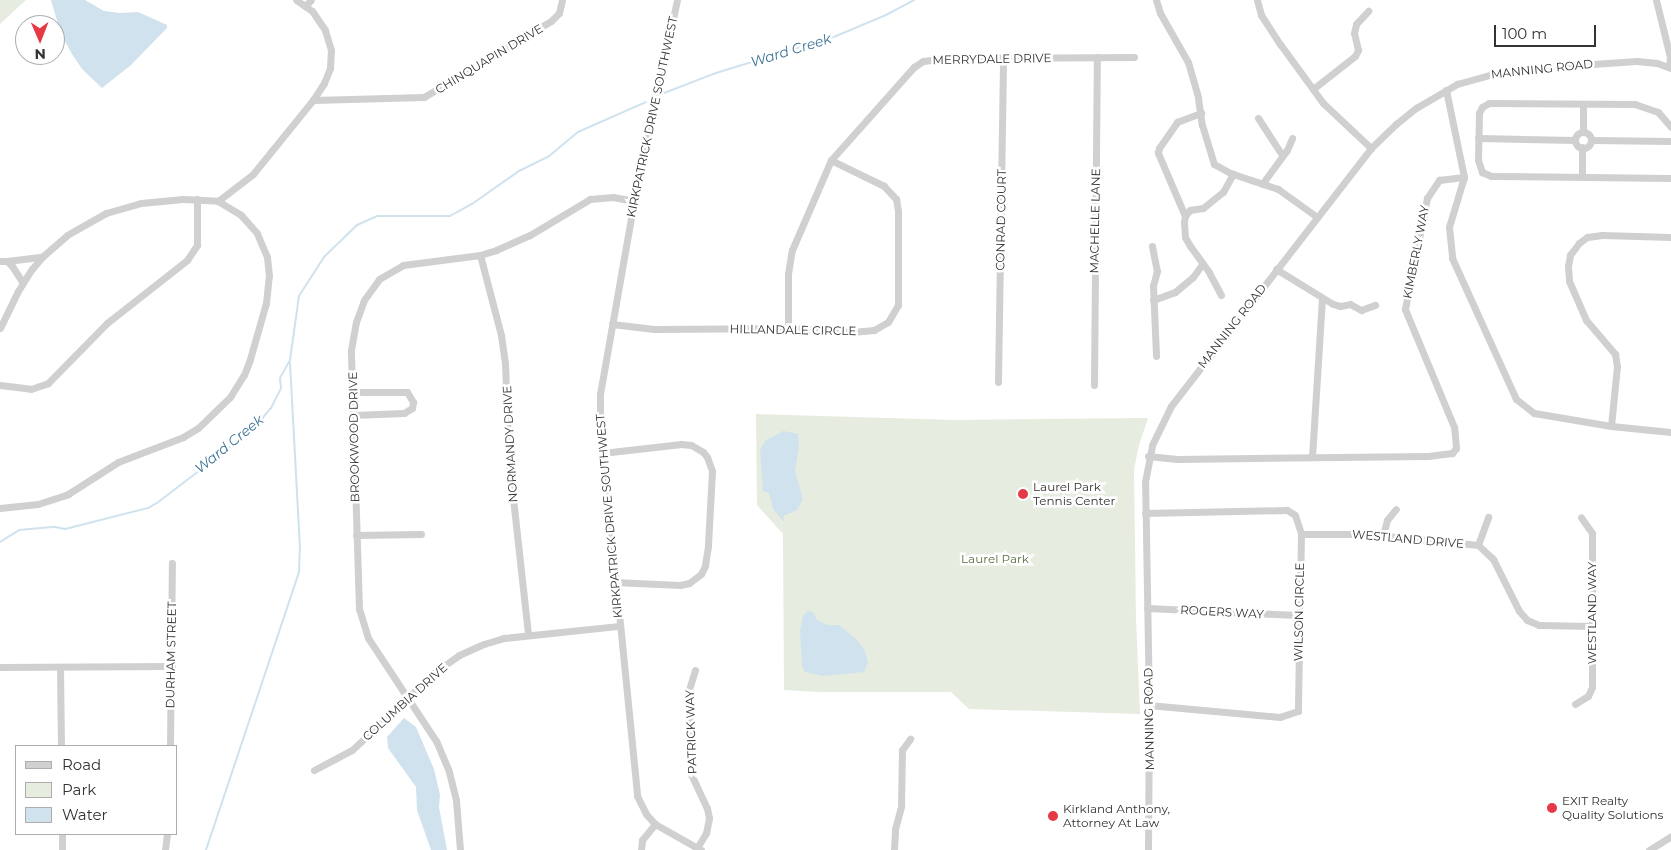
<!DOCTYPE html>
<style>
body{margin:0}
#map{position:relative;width:1671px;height:850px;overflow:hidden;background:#fff;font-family:Montserrat,sans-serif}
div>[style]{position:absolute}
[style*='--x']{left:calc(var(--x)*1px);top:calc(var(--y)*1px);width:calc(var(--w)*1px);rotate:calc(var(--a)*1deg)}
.green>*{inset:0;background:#e6ecdf}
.water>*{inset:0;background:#cfe2ee}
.stream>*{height:2px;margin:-1px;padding:0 1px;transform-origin:1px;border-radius:1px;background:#cfe2ee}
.minor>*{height:7px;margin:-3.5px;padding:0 3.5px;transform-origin:3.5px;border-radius:3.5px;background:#d0d0d0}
.minor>.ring{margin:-3.5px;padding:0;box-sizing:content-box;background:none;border:7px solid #d0d0d0;border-radius:50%}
.dots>*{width:14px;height:14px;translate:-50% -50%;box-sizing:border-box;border:2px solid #fff;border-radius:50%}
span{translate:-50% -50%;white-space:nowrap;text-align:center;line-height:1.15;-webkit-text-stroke:5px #fff;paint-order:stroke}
.street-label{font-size:12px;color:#333}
.poi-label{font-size:12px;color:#333}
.left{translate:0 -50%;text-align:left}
.park-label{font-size:12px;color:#56703f}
.water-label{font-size:14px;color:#3f7597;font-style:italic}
.legend{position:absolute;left:15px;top:745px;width:162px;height:90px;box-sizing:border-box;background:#fff;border:1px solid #adadad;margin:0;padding:6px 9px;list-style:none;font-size:15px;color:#333}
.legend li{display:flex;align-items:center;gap:10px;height:25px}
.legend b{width:25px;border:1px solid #adadad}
.north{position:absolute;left:15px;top:15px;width:50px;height:50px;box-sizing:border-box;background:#fff;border:1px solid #adadad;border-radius:50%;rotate:179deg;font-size:14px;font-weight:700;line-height:20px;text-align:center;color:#333}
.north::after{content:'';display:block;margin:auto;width:18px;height:22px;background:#e63946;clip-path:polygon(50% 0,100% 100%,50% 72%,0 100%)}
.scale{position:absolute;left:1494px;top:25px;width:102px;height:22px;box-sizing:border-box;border:2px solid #333;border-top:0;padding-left:6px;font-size:15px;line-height:18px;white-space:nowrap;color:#333;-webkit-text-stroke:4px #fff;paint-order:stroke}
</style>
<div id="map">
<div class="green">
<i style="clip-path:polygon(0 0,26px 0,0 24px)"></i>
<i style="clip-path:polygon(756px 414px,955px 420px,1148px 418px,1139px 445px,1134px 469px,1136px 619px,1140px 714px,969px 709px,951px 692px,820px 692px,784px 690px,783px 534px,757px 505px)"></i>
</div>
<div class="water">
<i style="clip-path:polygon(51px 0,85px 0,104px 11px,120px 13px,138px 12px,167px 25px,167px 28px,131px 65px,102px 88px,82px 69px,72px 54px,61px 34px)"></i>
<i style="clip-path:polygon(783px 431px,798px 434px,799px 446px,795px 471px,803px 499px,797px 510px,783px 516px,784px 522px,773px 509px,769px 493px,763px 491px,760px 450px,765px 441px)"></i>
<i style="clip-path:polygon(808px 611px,813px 612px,817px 620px,827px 625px,839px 625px,856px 639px,864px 649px,868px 662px,864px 672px,824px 676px,805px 672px,802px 666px,800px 631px,803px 616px)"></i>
<i style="clip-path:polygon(404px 718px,416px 727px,434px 769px,440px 795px,439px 807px,447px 850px,431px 850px,417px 810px,416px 787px,388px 748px,387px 737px)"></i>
</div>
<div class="stream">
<i style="--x:664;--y:93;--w:56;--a:-21"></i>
<i style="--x:716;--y:73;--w:126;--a:-17.1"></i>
<i style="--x:836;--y:36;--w:54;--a:-22.8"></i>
<i style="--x:886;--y:15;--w:32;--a:-28"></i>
<i style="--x:0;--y:542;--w:22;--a:-32"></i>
<i style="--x:19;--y:530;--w:36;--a:-5"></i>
<i style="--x:55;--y:527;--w:10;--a:11"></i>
<i style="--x:65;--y:529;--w:86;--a:-14.2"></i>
<i style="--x:148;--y:508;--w:10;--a:-29"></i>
<i style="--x:157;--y:503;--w:86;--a:-37.4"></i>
<i style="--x:225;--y:451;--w:46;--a:-40.6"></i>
<i style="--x:260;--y:421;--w:17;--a:-50"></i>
<i style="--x:271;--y:408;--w:22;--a:-63"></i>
<i style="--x:281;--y:388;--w:10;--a:-96"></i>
<i style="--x:280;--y:378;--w:21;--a:-61"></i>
<i style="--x:290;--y:360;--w:65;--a:-82"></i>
<i style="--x:299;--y:296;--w:46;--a:-57.3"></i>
<i style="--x:324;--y:257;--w:46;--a:-44.1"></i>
<i style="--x:357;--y:225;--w:22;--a:-24"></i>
<i style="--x:377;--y:216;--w:73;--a:0"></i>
<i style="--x:450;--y:216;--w:25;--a:-29"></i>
<i style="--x:472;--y:204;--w:57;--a:-35.1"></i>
<i style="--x:519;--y:171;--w:32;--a:-26"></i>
<i style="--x:548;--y:157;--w:39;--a:-40"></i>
<i style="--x:578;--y:132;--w:74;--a:-23.8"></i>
<i style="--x:206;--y:850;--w:293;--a:-71.5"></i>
<i style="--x:299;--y:572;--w:24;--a:-88"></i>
<i style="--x:300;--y:548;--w:186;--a:-93.1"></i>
</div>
<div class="minor">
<i style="--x:677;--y:0;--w:206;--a:102.1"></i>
<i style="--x:634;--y:201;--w:196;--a:100"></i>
<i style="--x:600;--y:394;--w:29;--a:90"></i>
<i style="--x:600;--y:423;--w:375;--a:84.3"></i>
<i style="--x:637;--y:796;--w:20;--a:63"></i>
<i style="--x:646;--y:814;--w:13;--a:48"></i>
<i style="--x:655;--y:824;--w:53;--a:29.5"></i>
<i style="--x:1156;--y:0;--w:14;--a:73"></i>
<i style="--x:1160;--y:13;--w:56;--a:60.3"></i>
<i style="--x:1188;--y:62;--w:37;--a:74"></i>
<i style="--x:1198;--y:98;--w:27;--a:82"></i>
<i style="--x:1202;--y:125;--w:41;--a:72.9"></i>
<i style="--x:1214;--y:164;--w:18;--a:29"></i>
<i style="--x:1230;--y:173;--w:51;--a:18.4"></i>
<i style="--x:1278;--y:189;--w:48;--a:35.7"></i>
<i style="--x:1257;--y:0;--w:16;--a:75"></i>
<i style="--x:1261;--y:15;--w:35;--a:57"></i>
<i style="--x:1280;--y:44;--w:73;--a:53.9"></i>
<i style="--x:1323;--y:103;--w:66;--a:43.2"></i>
<i style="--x:1656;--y:0;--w:59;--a:76.2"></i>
<i style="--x:1670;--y:57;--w:9;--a:96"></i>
<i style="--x:305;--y:6;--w:8;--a:-45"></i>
<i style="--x:1313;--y:89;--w:53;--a:-38.2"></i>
<i style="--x:1355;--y:56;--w:7;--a:-63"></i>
<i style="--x:1358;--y:50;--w:17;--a:-103"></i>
<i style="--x:1354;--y:33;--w:9;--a:-77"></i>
<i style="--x:1356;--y:24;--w:18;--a:-47"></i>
<i style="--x:1446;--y:90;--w:89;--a:78.3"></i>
<i style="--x:1464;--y:177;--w:52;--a:106.7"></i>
<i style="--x:1449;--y:227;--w:31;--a:84"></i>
<i style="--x:1452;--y:258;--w:155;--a:65.6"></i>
<i style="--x:1516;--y:399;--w:23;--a:38"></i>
<i style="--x:1534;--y:413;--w:78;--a:9.6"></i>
<i style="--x:313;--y:100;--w:111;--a:-1.5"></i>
<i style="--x:424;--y:97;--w:148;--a:-30.9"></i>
<i style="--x:551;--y:21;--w:11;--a:-45"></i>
<i style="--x:559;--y:13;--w:13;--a:-77"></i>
<i style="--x:1258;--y:118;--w:44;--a:57"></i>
<i style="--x:1671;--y:127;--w:20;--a:-131"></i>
<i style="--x:1658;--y:112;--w:24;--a:-161"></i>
<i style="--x:1635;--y:104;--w:146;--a:-179.6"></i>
<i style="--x:1489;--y:103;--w:8;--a:150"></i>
<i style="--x:1482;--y:107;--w:7;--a:117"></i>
<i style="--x:1479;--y:113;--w:47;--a:91.2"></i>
<i style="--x:1478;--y:160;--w:13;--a:72"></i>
<i style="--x:1482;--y:172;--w:10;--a:24"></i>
<i style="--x:1491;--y:176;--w:180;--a:0.6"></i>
<i style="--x:1583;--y:132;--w:28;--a:-90"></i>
<i class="ring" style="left:1575px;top:132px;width:9px;height:9px"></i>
<i style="--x:1478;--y:138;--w:97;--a:1.2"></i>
<i style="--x:1591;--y:140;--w:80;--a:0.7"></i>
<i style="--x:1582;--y:177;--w:30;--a:-90"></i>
<i style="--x:1262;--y:184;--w:42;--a:-53.7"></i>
<i style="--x:1287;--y:150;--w:13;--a:-67"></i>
<i style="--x:1185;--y:216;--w:69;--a:-113.2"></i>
<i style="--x:1158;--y:153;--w:5;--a:-79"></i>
<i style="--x:1159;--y:148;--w:32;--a:-55"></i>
<i style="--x:1177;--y:122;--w:26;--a:-21"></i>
<i style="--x:1671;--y:237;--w:69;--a:-178.3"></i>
<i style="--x:1602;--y:235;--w:15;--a:172"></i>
<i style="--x:1587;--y:237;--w:10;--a:143"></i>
<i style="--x:1579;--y:243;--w:15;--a:127"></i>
<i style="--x:1570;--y:255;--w:11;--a:100"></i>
<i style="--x:1568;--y:266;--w:15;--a:86"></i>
<i style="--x:1569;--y:281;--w:43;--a:66.4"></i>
<i style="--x:1586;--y:320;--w:45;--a:49.5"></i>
<i style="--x:1615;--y:354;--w:12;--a:81"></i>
<i style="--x:1617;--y:366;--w:60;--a:95.7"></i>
<i style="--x:1611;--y:426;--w:60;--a:5.7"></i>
<i style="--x:1152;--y:246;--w:25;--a:79"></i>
<i style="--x:1157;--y:271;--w:16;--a:105"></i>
<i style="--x:1153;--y:286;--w:70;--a:87.5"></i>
<i style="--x:480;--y:255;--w:83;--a:75.3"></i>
<i style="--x:501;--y:335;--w:29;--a:82"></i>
<i style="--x:505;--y:364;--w:98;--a:87.7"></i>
<i style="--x:509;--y:462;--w:174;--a:83.7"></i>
<i style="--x:0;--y:261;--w:7;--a:0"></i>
<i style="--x:7;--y:261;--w:7;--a:45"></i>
<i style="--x:12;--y:266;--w:20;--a:57"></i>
<i style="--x:7;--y:261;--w:35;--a:-7"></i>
<i style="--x:1276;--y:269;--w:67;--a:31.6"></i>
<i style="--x:1333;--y:304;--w:7;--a:16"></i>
<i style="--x:1340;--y:306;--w:10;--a:-11"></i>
<i style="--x:1350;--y:304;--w:13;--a:29"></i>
<i style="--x:1361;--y:310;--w:15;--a:-20"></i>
<i style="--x:1221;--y:295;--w:26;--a:-118"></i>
<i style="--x:1209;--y:272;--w:32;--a:-126"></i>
<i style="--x:1190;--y:246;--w:10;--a:-119"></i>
<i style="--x:1185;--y:237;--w:15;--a:-94"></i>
<i style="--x:1184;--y:222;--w:6;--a:-81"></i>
<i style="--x:1185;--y:216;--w:8;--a:-50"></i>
<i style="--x:1190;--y:210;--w:13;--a:-9"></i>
<i style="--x:1203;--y:208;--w:26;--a:-39"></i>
<i style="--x:1223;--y:192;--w:21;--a:-61"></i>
<i style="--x:1153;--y:300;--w:23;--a:-20"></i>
<i style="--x:1175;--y:292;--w:23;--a:-40"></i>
<i style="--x:1193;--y:277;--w:16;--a:-55"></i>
<i style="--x:612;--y:324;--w:42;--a:6.8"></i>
<i style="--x:654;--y:329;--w:134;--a:-0.4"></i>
<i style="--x:788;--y:328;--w:64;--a:3.6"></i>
<i style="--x:852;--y:332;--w:22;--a:-5"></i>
<i style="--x:874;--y:330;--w:16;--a:-30"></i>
<i style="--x:888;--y:322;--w:20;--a:-60"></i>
<i style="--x:898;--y:305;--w:94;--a:-90"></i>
<i style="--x:898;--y:211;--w:12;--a:-99"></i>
<i style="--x:896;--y:199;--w:18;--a:-133"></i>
<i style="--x:884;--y:186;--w:59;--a:-153.9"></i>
<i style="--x:0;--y:328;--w:41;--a:-64.1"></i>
<i style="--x:18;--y:291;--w:26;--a:-58"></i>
<i style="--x:32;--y:269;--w:16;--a:-50"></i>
<i style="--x:42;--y:257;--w:33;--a:-41"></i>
<i style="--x:67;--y:235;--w:45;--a:-29.4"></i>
<i style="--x:106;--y:213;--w:36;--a:-16"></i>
<i style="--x:141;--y:203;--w:42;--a:-5.4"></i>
<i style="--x:183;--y:199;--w:35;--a:3"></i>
<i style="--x:218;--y:201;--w:44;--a:-37.6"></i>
<i style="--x:253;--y:174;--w:95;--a:-51"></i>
<i style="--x:313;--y:100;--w:20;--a:-57"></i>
<i style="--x:324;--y:83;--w:16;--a:-68"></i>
<i style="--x:330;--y:68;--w:18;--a:-87"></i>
<i style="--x:331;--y:50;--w:21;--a:-107"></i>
<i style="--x:325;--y:30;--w:23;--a:-124"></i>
<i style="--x:312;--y:11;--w:19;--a:-145"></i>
<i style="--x:788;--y:328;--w:54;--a:-90"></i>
<i style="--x:788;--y:274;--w:24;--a:-81"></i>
<i style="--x:792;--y:250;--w:98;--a:-66.6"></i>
<i style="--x:831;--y:160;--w:125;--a:-48.3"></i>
<i style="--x:914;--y:67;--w:11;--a:-34"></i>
<i style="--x:923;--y:61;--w:23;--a:-7"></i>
<i style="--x:946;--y:58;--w:188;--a:-0.3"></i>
<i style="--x:998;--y:382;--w:324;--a:-89.1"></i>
<i style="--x:0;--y:385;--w:31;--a:7"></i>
<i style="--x:31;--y:389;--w:18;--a:-19"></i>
<i style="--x:48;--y:383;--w:84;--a:-45.5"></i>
<i style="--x:107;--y:323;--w:102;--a:-38.2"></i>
<i style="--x:187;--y:260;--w:18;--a:-56"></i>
<i style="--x:197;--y:245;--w:46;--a:-90"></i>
<i style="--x:1094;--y:385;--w:328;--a:-89.5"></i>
<i style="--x:353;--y:392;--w:54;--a:0"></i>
<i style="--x:407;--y:392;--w:12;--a:59"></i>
<i style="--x:413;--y:402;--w:6;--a:99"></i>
<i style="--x:412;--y:408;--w:9;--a:148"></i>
<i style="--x:404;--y:413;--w:51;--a:177.8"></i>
<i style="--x:602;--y:453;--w:80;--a:-6.5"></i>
<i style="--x:681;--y:444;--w:10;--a:6"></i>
<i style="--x:691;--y:445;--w:14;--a:30"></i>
<i style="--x:703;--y:452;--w:6;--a:51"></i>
<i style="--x:707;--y:457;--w:15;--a:70"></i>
<i style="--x:712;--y:471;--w:75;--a:93.1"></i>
<i style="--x:708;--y:546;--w:20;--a:99"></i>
<i style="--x:705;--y:566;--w:9;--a:117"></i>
<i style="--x:701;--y:574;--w:15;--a:143"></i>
<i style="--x:689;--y:583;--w:9;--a:167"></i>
<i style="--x:680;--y:585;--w:66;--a:-177.4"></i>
<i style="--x:1148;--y:456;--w:29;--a:6"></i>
<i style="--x:1177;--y:459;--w:251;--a:-0.7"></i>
<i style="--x:1428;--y:456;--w:24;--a:-7"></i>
<i style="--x:1452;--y:453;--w:6;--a:-51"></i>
<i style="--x:1456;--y:448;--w:21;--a:-95"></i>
<i style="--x:1454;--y:427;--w:128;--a:-112.6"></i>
<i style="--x:1405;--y:309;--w:113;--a:-78.8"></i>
<i style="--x:1427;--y:198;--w:22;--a:-56"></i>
<i style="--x:1439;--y:180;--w:25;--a:-7"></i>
<i style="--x:1312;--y:457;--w:159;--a:-86.4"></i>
<i style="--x:0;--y:508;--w:38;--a:-6"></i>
<i style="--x:38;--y:504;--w:32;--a:-18"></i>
<i style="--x:68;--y:494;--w:59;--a:-32.6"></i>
<i style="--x:118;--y:462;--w:70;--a:-21"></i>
<i style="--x:183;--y:437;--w:17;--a:-31"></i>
<i style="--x:198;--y:428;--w:45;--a:-44.1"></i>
<i style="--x:230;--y:397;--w:26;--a:-58"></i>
<i style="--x:244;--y:375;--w:17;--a:-69"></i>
<i style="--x:250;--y:359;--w:58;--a:-74.1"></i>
<i style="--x:266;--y:303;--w:27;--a:-84"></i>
<i style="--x:269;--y:276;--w:19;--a:-96"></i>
<i style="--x:267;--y:257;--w:26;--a:-113"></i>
<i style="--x:257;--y:233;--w:24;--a:-132"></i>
<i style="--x:241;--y:215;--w:27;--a:-149"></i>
<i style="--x:1145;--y:513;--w:142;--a:-1.2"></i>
<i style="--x:1287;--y:510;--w:9;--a:32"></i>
<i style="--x:1295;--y:515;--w:20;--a:72"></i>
<i style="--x:1301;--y:534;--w:177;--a:91"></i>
<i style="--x:1298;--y:711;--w:19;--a:162"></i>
<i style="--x:1280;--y:717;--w:132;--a:-174.8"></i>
<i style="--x:1301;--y:534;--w:65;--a:0"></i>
<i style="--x:1366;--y:534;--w:113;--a:5.6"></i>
<i style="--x:1478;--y:545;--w:21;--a:43"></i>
<i style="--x:1493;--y:559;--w:58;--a:63.4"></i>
<i style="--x:1519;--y:611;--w:12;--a:48"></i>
<i style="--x:1527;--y:620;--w:13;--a:23"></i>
<i style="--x:1539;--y:625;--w:54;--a:1.1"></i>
<i style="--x:356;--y:535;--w:65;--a:-0.9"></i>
<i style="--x:1383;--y:535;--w:16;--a:-75"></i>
<i style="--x:1387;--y:520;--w:14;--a:-51"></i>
<i style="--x:1478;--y:545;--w:30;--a:-70"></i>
<i style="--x:1147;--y:608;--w:151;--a:2.7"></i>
<i style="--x:0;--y:667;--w:172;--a:-0.3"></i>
<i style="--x:60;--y:667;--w:79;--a:89.3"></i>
<i style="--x:695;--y:670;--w:21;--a:107"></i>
<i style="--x:689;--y:690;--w:82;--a:89.3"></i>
<i style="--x:690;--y:772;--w:40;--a:65"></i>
<i style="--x:707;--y:808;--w:10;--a:79"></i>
<i style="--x:709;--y:818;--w:15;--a:101"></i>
<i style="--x:706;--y:833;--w:17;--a:121"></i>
<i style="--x:1575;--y:704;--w:15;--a:-32"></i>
<i style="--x:1588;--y:696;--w:10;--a:-66"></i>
<i style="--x:1592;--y:687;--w:154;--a:-90"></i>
<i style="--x:1592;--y:533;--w:19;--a:-125"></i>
<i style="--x:170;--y:746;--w:183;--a:-89.4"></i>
<i style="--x:314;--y:770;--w:43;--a:-27.8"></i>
<i style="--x:352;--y:750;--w:114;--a:-43.2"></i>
<i style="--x:435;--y:672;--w:29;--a:-35"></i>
<i style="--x:459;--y:655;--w:27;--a:-24"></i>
<i style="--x:484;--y:644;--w:21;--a:-17"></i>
<i style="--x:504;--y:638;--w:116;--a:-6"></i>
<i style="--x:62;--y:850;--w:16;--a:-90"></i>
<i style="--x:165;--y:850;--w:16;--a:-83"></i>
<i style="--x:460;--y:850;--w:50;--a:-94.6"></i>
<i style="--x:456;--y:800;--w:32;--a:-104"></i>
<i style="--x:448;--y:769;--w:30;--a:-113"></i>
<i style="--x:436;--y:741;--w:123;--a:-123.4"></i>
<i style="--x:368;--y:638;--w:30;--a:-107"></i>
<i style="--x:359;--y:609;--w:259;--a:-91.8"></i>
<i style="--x:351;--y:350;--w:28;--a:-80"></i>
<i style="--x:356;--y:322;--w:23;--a:-70"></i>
<i style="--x:364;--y:300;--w:26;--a:-54"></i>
<i style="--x:379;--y:279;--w:28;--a:-30"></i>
<i style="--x:403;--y:265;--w:78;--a:-7.4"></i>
<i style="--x:480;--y:255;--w:17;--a:-17"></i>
<i style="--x:496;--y:250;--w:37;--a:-24"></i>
<i style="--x:530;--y:235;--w:70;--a:-31"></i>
<i style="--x:590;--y:199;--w:23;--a:-5"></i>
<i style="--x:613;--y:197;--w:21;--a:11"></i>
<i style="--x:641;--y:850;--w:10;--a:-84"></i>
<i style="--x:642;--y:840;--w:21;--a:-51"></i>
<i style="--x:894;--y:850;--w:21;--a:-87"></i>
<i style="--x:895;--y:829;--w:24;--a:-75"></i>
<i style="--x:901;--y:806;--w:56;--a:-89"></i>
<i style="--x:902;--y:750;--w:14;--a:-54"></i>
<i style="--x:1148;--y:850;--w:145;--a:-89.6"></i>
<i style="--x:1149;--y:705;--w:223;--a:-91"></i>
<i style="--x:1145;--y:482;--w:38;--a:-79"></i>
<i style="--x:1152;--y:445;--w:43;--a:-64"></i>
<i style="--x:1171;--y:406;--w:326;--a:-52.2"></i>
<i style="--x:1371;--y:148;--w:35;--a:-44"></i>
<i style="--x:1396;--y:124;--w:26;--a:-39"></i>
<i style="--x:1416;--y:108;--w:48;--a:-30.3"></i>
<i style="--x:1457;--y:84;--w:52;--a:-15.6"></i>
<i style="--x:1507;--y:70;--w:130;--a:-4"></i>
<i style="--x:1637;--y:61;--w:20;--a:6"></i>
<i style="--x:1657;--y:63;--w:15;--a:20"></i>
<i style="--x:1649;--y:850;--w:26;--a:-32"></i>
</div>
<div class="dots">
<i style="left:1023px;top:494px;background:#e63946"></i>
<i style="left:1552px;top:808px;background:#e63946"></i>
<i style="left:1053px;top:816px;background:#e63946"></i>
</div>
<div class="street-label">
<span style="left:489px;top:59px;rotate:-31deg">CHINQUAPIN DRIVE</span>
<span style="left:992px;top:59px;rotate:-1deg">MERRYDALE DRIVE</span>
<span style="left:1542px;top:69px;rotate:-6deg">MANNING ROAD</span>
<span style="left:652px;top:117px;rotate:-78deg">KIRKPATRICK DRIVE SOUTHWEST</span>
<span style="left:1001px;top:220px;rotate:-89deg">CONRAD COURT</span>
<span style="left:1095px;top:221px;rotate:-89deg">MACHELLE LANE</span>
<span style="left:1416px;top:252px;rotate:-79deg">KIMBERLY WAY</span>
<span style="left:1232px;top:326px;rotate:-52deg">MANNING ROAD</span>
<span style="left:793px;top:330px;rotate:1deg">HILLANDALE CIRCLE</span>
<span style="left:354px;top:437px;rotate:-91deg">BROOKWOOD DRIVE</span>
<span style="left:510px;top:444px;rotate:-93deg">NORMANDY DRIVE</span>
<span style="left:609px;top:516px;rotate:-95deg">KIRKPATRICK DRIVE SOUTHWEST</span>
<span style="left:1408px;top:539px;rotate:5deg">WESTLAND DRIVE</span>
<span style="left:1222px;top:612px;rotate:3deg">ROGERS WAY</span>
<span style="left:1299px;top:612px;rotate:-89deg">WILSON CIRCLE</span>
<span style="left:1592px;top:613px;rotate:-90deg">WESTLAND WAY</span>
<span style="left:171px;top:655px;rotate:-89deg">DURHAM STREET</span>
<span style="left:405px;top:702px;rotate:-42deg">COLUMBIA DRIVE</span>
<span style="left:1149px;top:719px;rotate:-91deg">MANNING ROAD</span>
<span style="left:691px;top:732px;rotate:-92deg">PATRICK WAY</span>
</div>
<div class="poi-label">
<span class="left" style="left:1033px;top:494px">Laurel Park<br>Tennis Center</span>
<span class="left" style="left:1562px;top:808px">EXIT Realty<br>Quality Solutions</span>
<span class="left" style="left:1063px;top:816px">Kirkland Anthony,<br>Attorney At Law</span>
</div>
<div class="park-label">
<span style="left:995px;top:559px">Laurel Park</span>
</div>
<div class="water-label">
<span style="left:791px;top:50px;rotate:-17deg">Ward Creek</span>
<span style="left:229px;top:444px;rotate:-39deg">Ward Creek</span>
</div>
<ul class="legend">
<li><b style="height:6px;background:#d0d0d0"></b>Road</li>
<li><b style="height:14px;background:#e6ecdf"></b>Park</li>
<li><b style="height:14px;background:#cfe2ee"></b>Water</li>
</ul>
<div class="north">N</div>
<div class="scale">100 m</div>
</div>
